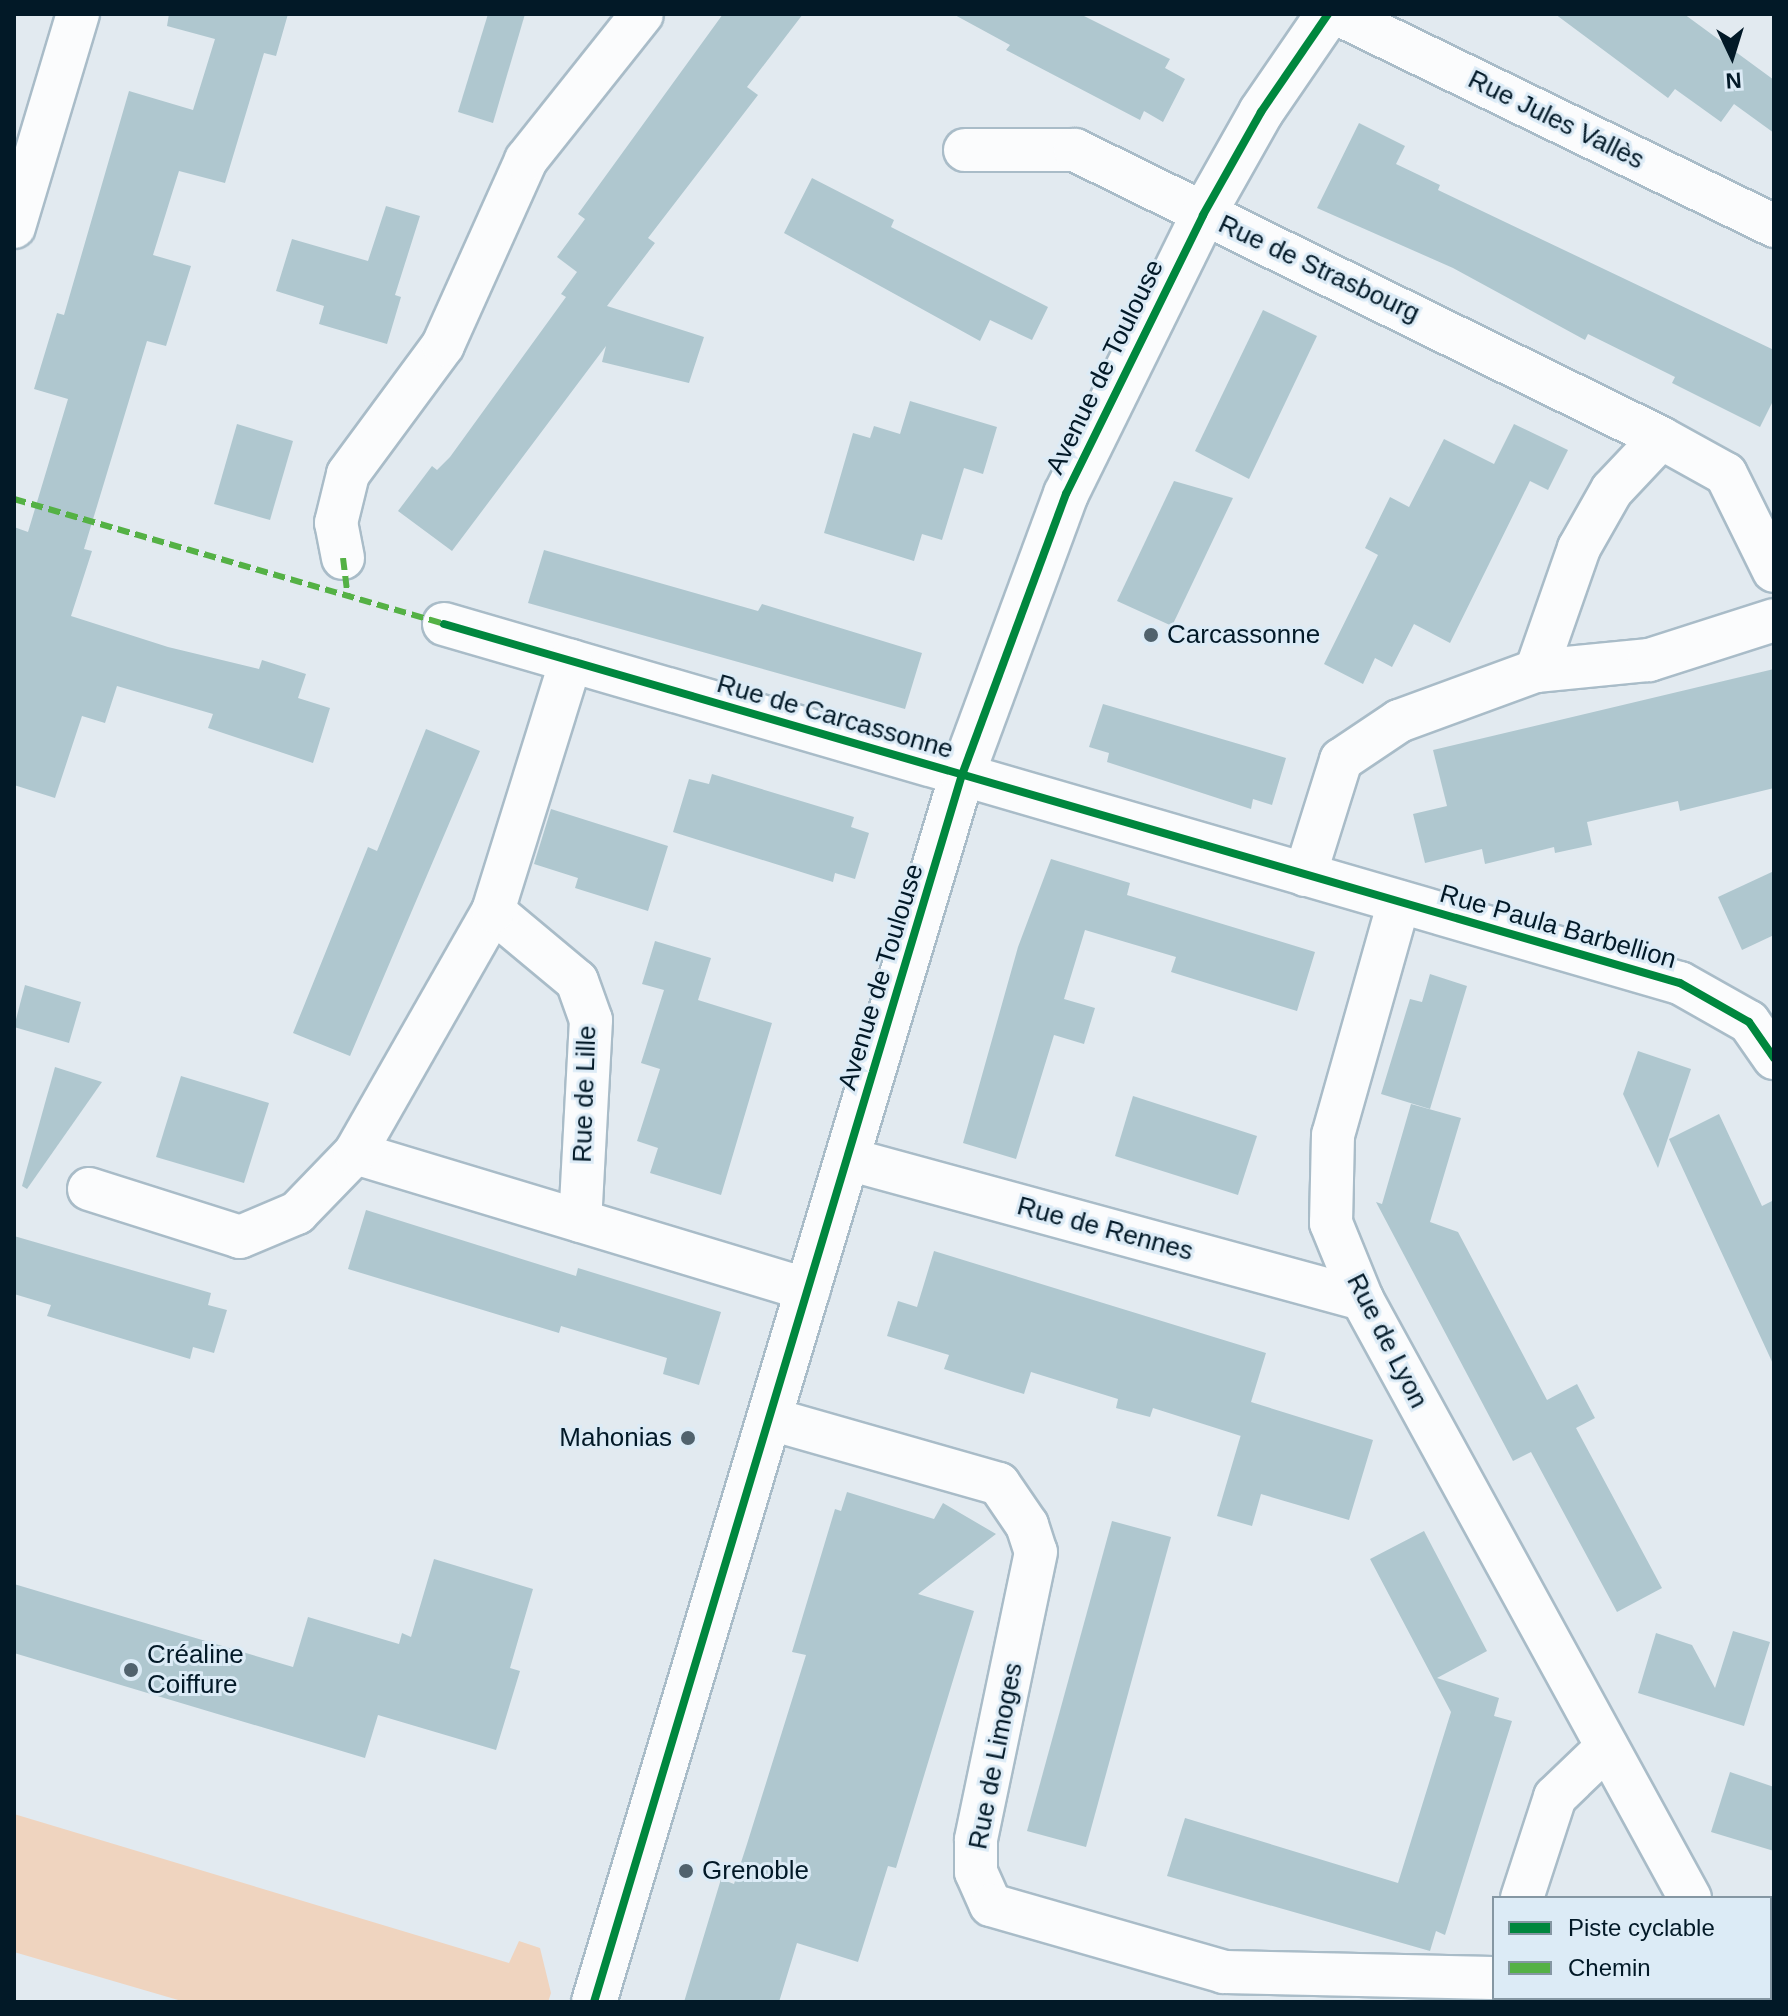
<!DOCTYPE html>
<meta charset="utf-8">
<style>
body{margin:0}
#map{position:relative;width:1788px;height:2016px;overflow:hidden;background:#e2eaf0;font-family:Helvetica,sans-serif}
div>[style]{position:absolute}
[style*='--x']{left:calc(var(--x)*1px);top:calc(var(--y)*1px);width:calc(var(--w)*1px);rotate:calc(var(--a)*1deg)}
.green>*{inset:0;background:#efd4bf}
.building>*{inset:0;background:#afc7cf}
.roads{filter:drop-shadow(2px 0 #a9bcc8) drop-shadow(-2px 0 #a9bcc8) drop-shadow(0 2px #a9bcc8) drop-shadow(0 -2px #a9bcc8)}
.street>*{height:42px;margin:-21px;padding:0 21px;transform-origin:21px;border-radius:21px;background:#fbfcfd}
.secondary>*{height:44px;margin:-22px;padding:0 22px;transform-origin:22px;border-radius:22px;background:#fbfcfd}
.quiet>*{height:6px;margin-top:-3px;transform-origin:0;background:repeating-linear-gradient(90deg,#54b145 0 12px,transparent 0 18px)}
.cycleway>*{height:8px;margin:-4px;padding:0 4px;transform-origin:4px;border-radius:4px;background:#00873e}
.dots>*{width:22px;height:22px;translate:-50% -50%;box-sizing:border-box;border:4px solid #dcebf6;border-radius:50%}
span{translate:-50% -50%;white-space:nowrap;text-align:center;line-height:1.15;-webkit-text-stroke:6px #dcebf6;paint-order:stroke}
.street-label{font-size:26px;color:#021927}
.poi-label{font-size:26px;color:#021927}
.left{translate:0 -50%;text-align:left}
.right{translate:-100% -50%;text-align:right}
.frame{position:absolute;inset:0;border:16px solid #021927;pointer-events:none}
.legend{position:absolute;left:1492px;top:1896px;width:280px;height:104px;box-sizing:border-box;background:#dcebf6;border:2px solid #8597a3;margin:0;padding:10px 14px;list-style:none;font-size:24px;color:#021927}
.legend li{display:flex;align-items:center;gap:16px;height:40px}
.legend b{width:40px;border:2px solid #8597a3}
.north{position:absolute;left:1692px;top:16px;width:80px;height:80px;-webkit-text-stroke:6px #dcebf6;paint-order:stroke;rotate:176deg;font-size:22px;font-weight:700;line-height:32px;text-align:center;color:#021927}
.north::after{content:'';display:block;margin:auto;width:28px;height:36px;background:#021927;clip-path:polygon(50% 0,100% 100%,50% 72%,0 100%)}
</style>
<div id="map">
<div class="green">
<i style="clip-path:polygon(14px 1814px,509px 1963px,519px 1941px,540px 1948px,551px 1993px,548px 2002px,185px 2002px,14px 1952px)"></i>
</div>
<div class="building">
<i style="clip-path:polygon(169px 14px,288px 14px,276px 56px,264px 53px,225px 183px,179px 171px,153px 255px,191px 266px,166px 346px,147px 341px,84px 549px,92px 551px,71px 616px,168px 647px,259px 669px,262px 660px,306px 674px,298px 698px,330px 708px,313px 763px,208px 728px,213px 714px,117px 686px,105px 723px,82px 716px,55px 798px,14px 785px,14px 527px,28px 532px,68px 399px,34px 389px,57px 313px,64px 315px,129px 91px,193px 110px,215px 39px,167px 26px)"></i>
<i style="clip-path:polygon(488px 14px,525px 14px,493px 123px,458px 112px)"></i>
<i style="clip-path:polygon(723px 14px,803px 14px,747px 87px,758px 95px,648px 238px,655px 243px,607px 306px,704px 337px,689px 383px,602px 362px,606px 346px,452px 551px,398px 511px,432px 466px,437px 470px,450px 457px,566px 297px,561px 294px,577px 272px,557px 257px,585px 219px,578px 214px)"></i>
<i style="clip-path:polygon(953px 14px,1080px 14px,1170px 59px,1165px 68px,1185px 79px,1163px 122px,1144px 111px,1140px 120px,1006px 50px,1010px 45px)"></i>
<i style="clip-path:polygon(1555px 14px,1684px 14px,1774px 80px,1774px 133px,1734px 104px,1721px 122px,1675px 89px,1668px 98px)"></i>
<i style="clip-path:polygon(1359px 123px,1405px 146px,1396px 164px,1440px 185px,1438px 190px,1774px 350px,1774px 399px,1760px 427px,1672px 383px,1675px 377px,1588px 334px,1585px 340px,1453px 268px,1317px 208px)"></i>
<i style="clip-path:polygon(812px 178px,894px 220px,891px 227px,1048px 307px,1032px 340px,990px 320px,980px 341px,784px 233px)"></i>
<i style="clip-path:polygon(386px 206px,420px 216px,395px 295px,401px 297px,387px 344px,319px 324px,324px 306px,276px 291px,292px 239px,368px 261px)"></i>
<i style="clip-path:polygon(1263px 310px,1317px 336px,1249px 479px,1195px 451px)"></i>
<i style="clip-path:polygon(910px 401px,997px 427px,983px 474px,964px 468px,942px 540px,922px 534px,914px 561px,824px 533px,853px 433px,870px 438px,874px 426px,900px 434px)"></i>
<i style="clip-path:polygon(237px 424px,293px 441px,270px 520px,214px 504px)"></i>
<i style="clip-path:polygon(1514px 424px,1568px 450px,1548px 490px,1530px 481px,1450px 643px,1414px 624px,1392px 667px,1375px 658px,1363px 684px,1324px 664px,1378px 555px,1365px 548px,1390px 497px,1409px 507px,1444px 439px,1494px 464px)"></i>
<i style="clip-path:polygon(1174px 481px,1233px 498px,1172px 626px,1117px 601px)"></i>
<i style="clip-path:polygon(544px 550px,758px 611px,762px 604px,922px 653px,905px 709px,528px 603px)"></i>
<i style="clip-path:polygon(1774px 669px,1774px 788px,1680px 811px,1678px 801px,1587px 822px,1592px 845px,1555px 853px,1554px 847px,1485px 864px,1482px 849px,1425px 863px,1413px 814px,1447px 806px,1433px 750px)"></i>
<i style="clip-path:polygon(1103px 704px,1286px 758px,1272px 805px,1253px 799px,1251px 809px,1107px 762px,1109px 753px,1089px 747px)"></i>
<i style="clip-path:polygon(426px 729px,480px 751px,350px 1056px,293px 1033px,368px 847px,377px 851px)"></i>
<i style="clip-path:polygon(712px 774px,854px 817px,851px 827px,869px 833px,855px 879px,835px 873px,833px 882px,673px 832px,689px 779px,709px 784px)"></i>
<i style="clip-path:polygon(551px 809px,668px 846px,648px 911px,575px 888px,578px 878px,534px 864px)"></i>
<i style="clip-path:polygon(1051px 859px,1130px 883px,1127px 895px,1315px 952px,1297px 1011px,1171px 972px,1176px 957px,1085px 930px,1064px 999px,1095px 1008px,1084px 1044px,1054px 1035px,1016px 1159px,963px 1143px,1018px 947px)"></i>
<i style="clip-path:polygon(1774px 871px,1774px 935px,1742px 950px,1718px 897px)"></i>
<i style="clip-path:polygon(655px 941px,711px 958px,698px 1000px,772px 1023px,721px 1195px,650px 1173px,658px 1148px,637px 1141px,660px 1069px,641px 1063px,664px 990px,642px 984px)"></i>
<i style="clip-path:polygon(1430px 974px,1467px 986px,1430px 1109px,1381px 1094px,1410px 999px,1422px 1002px)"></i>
<i style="clip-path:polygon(25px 985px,81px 1002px,69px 1043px,14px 1027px)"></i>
<i style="clip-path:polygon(1638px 1051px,1691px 1069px,1658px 1168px,1623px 1094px)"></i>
<i style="clip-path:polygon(55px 1067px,102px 1082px,27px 1189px,22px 1186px)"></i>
<i style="clip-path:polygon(181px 1076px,269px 1103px,244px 1183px,156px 1157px)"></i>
<i style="clip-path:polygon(1133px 1096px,1257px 1136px,1238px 1195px,1115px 1156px)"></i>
<i style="clip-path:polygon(1411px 1104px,1461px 1118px,1430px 1222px,1458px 1232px,1547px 1400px,1577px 1384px,1595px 1418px,1576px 1428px,1662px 1588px,1617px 1612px,1531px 1452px,1513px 1461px,1376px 1202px,1382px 1204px)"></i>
<i style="clip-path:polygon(1719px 1114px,1762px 1206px,1774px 1200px,1774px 1366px,1669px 1139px)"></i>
<i style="clip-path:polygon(366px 1210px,576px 1276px,578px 1268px,721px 1312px,699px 1385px,663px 1374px,667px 1358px,561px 1326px,559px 1333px,348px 1269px)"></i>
<i style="clip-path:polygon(14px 1236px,211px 1293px,208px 1305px,227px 1310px,214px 1353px,193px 1347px,190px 1359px,47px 1316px,51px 1305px,14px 1294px)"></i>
<i style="clip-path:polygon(934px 1251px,1266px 1353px,1251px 1402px,1373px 1440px,1349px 1520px,1261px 1494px,1252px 1526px,1217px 1516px,1245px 1421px,1241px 1436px,1153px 1408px,1150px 1417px,1116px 1408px,1118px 1399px,1031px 1372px,1024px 1394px,944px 1369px,949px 1355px,887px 1336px,898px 1301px,917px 1307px)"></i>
<i style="clip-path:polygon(847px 1492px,934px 1519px,943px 1503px,996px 1534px,918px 1594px,974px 1611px,896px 1868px,888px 1866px,858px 1962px,797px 1943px,779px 2002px,684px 2002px,721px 1879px,734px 1884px,747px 1844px,806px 1655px,792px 1652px,835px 1509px,841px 1511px)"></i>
<i style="clip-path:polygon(1112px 1521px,1171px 1537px,1086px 1847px,1027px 1831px)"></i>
<i style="clip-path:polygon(1424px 1531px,1487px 1651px,1437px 1678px,1499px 1698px,1494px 1716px,1512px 1721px,1445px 1935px,1436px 1931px,1430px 1951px,1167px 1876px,1185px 1818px,1398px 1883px,1451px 1712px,1370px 1559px)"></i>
<i style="clip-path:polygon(434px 1559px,533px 1589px,510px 1668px,520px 1671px,496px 1750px,378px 1715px,365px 1758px,14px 1653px,14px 1584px,293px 1667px,308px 1617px,399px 1644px,402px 1633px,411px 1637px)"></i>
<i style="clip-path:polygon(1733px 1631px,1770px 1642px,1744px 1726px,1638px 1693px,1656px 1633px,1692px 1645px,1715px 1688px)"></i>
<i style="clip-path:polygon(1730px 1772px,1774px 1787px,1774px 1851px,1711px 1832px)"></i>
</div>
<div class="roads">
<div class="street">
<i style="--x:1338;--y:14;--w:485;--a:25.9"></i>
<i style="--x:965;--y:150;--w:110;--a:0"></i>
<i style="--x:1075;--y:150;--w:653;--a:26.17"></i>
<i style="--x:1661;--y:438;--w:74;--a:29"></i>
<i style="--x:1726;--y:474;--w:108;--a:63.7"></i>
<i style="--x:14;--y:227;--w:222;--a:-73.3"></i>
<i style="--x:343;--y:558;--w:36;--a:-101"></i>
<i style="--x:336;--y:523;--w:50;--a:-76.2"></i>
<i style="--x:348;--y:474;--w:160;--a:-53.6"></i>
<i style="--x:443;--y:345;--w:203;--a:-65.8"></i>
<i style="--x:526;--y:160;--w:186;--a:-51.5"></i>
<i style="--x:444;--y:624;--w:1287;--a:16.2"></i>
<i style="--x:1680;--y:983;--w:79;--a:29.5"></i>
<i style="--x:1749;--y:1022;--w:44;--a:55.2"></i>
<i style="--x:1536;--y:671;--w:130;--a:-70.7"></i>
<i style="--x:1579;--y:548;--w:67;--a:-60.4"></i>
<i style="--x:1612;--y:490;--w:71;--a:-46.7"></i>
<i style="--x:1305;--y:875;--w:121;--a:-72.6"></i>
<i style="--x:1341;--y:760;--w:70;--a:-33.9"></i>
<i style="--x:1399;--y:721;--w:146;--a:-20.1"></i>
<i style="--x:1536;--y:671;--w:114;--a:-5.6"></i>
<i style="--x:1649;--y:660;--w:131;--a:-17.7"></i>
<i style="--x:1399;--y:902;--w:242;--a:105.8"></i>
<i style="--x:1333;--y:1135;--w:88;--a:91.3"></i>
<i style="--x:1331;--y:1223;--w:82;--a:67.8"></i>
<i style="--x:1362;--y:1299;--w:683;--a:61.3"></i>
<i style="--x:493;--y:911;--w:109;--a:39.8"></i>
<i style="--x:577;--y:981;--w:41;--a:70.3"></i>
<i style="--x:591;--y:1020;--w:201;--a:93.1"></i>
<i style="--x:355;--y:1153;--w:474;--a:16.8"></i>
<i style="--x:848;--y:1159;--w:533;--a:15.24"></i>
<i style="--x:89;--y:1189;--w:158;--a:17.6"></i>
<i style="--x:240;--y:1237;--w:62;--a:-22.8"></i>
<i style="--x:297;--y:1213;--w:83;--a:-46"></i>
<i style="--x:355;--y:1153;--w:279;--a:-60.3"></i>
<i style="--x:493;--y:911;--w:262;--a:-72.7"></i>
<i style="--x:771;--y:1419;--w:237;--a:15.9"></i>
<i style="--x:999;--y:1484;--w:50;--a:55.7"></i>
<i style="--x:1027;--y:1525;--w:28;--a:72"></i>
<i style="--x:1036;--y:1552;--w:294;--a:101.8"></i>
<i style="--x:976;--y:1840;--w:32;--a:90"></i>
<i style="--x:976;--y:1872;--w:36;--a:66"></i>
<i style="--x:991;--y:1905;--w:242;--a:16"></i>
<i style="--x:1224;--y:1972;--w:270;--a:1.3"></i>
<i style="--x:1522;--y:1898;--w:106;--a:-71.9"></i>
<i style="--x:1555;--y:1797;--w:72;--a:-43.9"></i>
<i style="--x:1611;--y:1998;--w:23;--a:10"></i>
<i style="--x:1743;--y:1998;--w:4;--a:76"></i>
<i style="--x:1683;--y:2002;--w:24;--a:-9"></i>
</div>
<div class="secondary">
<i style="--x:594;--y:2002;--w:1281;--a:-73.31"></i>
<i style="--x:962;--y:775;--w:300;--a:-69.7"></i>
<i style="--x:1066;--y:494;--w:311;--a:-63.8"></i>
<i style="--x:1203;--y:215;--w:118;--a:-60.6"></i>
<i style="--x:1261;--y:112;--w:119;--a:-55.6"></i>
</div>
</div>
<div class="quiet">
<i style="--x:14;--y:499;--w:448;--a:16.2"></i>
<i style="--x:343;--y:558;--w:38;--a:83"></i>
</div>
<div class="cycleway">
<i style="--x:444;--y:624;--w:1287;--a:16.2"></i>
<i style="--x:1680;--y:983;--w:79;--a:29.5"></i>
<i style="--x:1749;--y:1022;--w:44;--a:55.2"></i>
<i style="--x:594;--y:2002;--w:1281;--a:-73.31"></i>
<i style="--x:962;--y:775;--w:300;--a:-69.7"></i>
<i style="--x:1066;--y:494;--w:311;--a:-63.8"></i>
<i style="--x:1203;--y:215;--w:118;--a:-60.6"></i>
<i style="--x:1261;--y:112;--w:119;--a:-55.6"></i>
</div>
<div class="dots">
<i style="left:1151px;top:635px;background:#50626d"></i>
<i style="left:688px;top:1438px;background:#50626d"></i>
<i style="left:131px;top:1670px;background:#50626d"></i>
<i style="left:686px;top:1871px;background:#50626d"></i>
</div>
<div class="street-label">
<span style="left:1556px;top:120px;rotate:26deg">Rue Jules Vallès</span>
<span style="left:1319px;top:269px;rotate:25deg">Rue de Strasbourg</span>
<span style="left:1105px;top:367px;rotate:-64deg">Avenue de Toulouse</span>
<span style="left:835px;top:717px;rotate:16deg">Rue de Carcassonne</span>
<span style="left:1558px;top:927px;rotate:16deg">Rue Paula Barbellion</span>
<span style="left:881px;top:977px;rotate:-73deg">Avenue de Toulouse</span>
<span style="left:585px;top:1094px;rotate:-88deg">Rue de Lille</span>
<span style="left:1105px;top:1229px;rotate:15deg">Rue de Rennes</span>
<span style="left:1387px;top:1341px;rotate:63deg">Rue de Lyon</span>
<span style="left:996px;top:1756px;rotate:-79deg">Rue de Limoges</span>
</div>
<div class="poi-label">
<span class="left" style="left:1167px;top:635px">Carcassonne</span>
<span class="right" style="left:672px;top:1438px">Mahonias</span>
<span class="left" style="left:147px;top:1670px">Créaline<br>Coiffure</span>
<span class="left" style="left:702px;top:1871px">Grenoble</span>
</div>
<div class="frame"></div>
<ul class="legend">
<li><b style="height:10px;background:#00873e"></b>Piste cyclable</li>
<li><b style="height:10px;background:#54b145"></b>Chemin</li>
</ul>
<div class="north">N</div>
</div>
